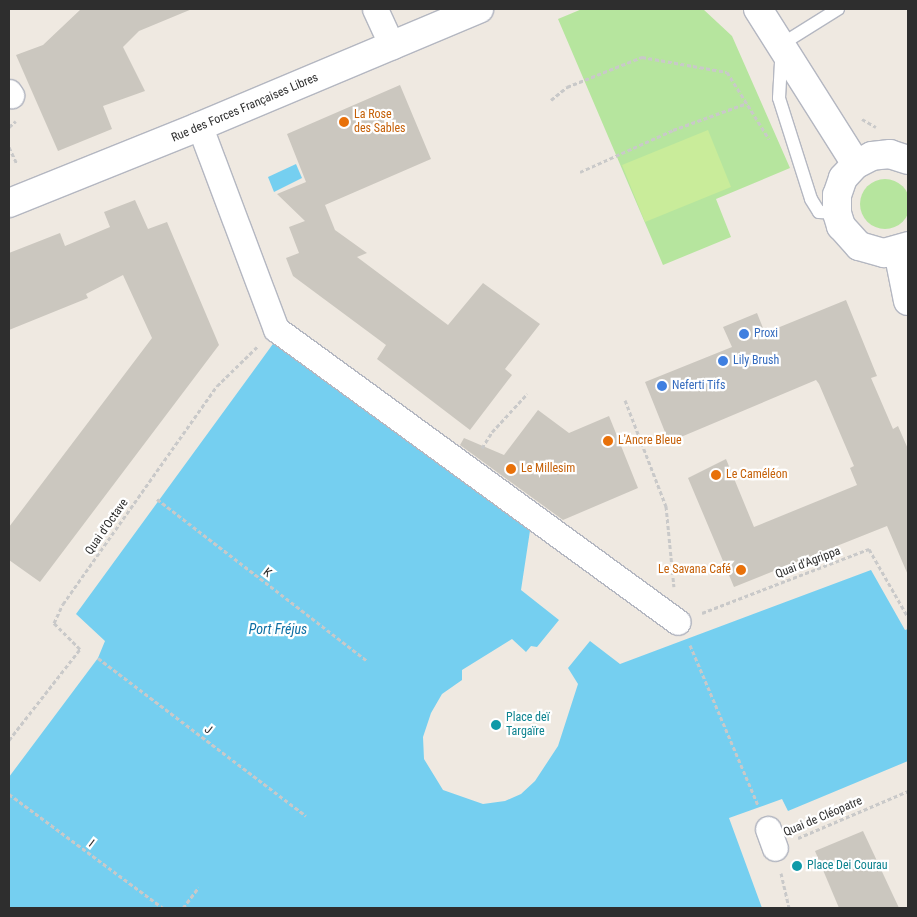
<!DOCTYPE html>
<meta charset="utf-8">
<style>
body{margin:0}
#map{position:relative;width:917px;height:917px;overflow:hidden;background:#efe9e1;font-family:"Roboto Condensed",sans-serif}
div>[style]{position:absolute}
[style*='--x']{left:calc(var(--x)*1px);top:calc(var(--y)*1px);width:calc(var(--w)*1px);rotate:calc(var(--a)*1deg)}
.green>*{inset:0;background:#b6e59e}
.round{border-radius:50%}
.pitch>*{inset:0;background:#c9ec9a}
.water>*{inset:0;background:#75cff0}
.building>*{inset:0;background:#cbc7bf}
.path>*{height:3px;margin-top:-1.5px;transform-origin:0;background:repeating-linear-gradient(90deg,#c9c9c9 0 4px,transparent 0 6.5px)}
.roads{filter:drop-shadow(1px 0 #b4b7c1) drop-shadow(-1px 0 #b4b7c1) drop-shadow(0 1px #b4b7c1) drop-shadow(0 -1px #b4b7c1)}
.lane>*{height:12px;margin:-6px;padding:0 6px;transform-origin:6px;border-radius:6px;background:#fff}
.street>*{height:25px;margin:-12.5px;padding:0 12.5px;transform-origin:12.5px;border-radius:12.5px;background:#fff}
.secondary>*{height:28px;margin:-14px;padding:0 14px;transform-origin:14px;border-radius:14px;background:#fff}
.dots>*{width:14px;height:14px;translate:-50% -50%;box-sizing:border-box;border:2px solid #fff;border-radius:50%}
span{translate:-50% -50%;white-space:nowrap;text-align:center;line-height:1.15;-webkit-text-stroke:4.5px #fff;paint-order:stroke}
.street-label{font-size:12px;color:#2e2e2e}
.food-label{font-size:12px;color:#c56008}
.left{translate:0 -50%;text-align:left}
.right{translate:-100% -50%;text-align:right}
.shop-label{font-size:12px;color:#366cbe}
.culture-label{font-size:12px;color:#0d838f}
.water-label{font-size:14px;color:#0d6fa3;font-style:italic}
.frame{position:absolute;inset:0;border:10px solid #2e2e2e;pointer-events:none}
</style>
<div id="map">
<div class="green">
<i style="clip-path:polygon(582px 9px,703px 9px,732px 36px,790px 168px,716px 199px,731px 237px,663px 265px,558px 19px)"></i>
<i class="round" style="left:860px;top:179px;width:50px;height:50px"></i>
</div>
<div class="pitch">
<i style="clip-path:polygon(708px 130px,731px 187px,645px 222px,622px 165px)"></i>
</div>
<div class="water">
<i style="clip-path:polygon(296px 164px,302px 178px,274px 192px,268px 177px)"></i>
<i style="clip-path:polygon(278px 337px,531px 524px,521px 590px,559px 620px,537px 647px,531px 646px,526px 652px,512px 639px,462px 670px,462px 680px,442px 694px,431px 713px,423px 737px,424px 759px,443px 790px,483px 804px,505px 801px,521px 794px,535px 781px,558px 746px,578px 684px,568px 668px,590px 641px,620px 664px,871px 570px,905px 630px,908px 629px,908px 761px,788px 811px,782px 799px,729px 818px,762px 908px,9px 908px,9px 777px,98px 658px,105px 641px,76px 614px)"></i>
</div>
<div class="building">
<i style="clip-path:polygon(81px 9px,192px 9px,139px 31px,123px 47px,145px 91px,103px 106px,112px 129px,58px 151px,16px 55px,43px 45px)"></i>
<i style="clip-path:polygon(400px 85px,431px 159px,325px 205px,335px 230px,367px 253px,357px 257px,448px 325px,483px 283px,540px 324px,505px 369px,512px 375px,470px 430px,377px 359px,386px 345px,293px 276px,286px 258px,299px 253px,289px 227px,305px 221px,277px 194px,306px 182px,287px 134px)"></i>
<i style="clip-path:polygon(135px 200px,148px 229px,167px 222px,219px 345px,40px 582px,9px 560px,9px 527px,152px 338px,123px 275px,86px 294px,88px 298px,9px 330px,9px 253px,60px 233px,65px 246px,110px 227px,104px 212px)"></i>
<i style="clip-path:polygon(846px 300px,877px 376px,871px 378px,893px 429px,898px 426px,908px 449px,908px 575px,887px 526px,734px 587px,688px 478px,726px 459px,754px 527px,857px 485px,850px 468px,854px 466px,819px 384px,816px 380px,669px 442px,645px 382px,732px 347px,723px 327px,757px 313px,765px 333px)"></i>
<i style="clip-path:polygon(538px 410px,569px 433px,609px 416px,638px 488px,563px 520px,460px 445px,464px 438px,504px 455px)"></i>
<i style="clip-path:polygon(863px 831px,899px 908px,839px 908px,815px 851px)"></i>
</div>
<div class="path">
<i style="--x:551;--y:100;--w:21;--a:-39"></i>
<i style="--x:567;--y:87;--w:81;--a:-21.8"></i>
<i style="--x:642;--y:57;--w:86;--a:10"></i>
<i style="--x:727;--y:72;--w:79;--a:57.9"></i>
<i style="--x:862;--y:119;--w:16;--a:30"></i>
<i style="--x:9;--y:127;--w:9;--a:-41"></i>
<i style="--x:9;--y:147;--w:19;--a:65"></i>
<i style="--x:580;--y:172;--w:102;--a:-24.3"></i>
<i style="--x:673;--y:130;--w:79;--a:-20"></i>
<i style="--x:625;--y:400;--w:114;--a:68.9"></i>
<i style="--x:666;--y:506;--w:81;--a:84.4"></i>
<i style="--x:482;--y:448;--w:19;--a:-58"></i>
<i style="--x:492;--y:432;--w:52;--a:-47.4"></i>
<i style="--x:157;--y:499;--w:264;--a:37.6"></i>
<i style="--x:702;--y:613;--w:179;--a:-21"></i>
<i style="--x:869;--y:549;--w:78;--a:60.2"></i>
<i style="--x:690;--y:645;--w:174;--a:67"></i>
<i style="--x:98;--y:658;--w:261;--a:37.2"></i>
<i style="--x:9;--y:740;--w:115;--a:-52"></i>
<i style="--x:80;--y:649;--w:37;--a:-135"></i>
<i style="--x:54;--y:623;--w:21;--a:-65"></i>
<i style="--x:63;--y:604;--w:267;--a:-54.8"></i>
<i style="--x:217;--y:386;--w:57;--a:-44.3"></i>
<i style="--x:9;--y:794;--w:192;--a:36.5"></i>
<i style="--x:798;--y:838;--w:120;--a:-23.1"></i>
<i style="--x:781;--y:873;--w:36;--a:77"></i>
<i style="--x:183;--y:908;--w:26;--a:-53"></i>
</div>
<div class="roads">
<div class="lane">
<i style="--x:837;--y:213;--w:18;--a:-177"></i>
<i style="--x:819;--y:212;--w:15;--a:-122"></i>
<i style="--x:811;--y:199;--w:106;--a:-107.6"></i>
<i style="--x:779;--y:98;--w:54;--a:-86.8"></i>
<i style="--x:782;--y:44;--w:66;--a:-32"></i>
</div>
<div class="street">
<i style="--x:375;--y:9;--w:41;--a:65.3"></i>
<i style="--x:9;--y:92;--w:4;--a:56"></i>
<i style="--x:200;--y:127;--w:216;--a:69.4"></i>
<i style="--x:276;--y:329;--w:497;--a:36.1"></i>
<i style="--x:768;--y:829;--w:20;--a:70"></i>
</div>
<div class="secondary">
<i style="--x:758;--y:9;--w:183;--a:57.7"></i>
<i style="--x:908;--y:160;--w:19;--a:-162"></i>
<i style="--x:890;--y:154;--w:18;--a:174"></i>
<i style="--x:872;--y:156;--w:18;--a:153"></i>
<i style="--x:856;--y:164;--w:19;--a:133"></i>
<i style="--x:843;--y:178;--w:18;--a:109"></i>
<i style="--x:837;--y:195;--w:18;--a:90"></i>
<i style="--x:837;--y:213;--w:14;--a:73"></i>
<i style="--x:841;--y:226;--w:27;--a:48"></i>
<i style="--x:859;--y:246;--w:26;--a:16"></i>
<i style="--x:884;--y:253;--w:25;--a:-16"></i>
<i style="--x:9;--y:203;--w:204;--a:-21.9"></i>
<i style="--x:198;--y:127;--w:305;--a:-22.8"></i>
<i style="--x:898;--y:251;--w:51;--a:78.7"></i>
</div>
</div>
<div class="dots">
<i style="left:344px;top:122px;background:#e8710a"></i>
<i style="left:744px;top:334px;background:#3f7fe0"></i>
<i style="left:723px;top:361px;background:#3f7fe0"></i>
<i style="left:662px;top:386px;background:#3f7fe0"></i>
<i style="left:608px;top:441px;background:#e8710a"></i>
<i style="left:511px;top:469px;background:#e8710a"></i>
<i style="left:716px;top:475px;background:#e8710a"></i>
<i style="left:741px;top:570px;background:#e8710a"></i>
<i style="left:496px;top:725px;background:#0f9aa8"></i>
<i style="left:797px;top:866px;background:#0f9aa8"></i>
</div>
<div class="street-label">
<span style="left:245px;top:108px;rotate:-23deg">Rue des Forces Françaises Libres</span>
<span style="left:107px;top:527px;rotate:-55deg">Quai d'Octave</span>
<span style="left:808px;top:563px;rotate:-21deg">Quai d'Agrippa</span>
<span style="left:267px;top:573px;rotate:38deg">K</span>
<span style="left:208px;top:730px;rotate:37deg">J</span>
<span style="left:823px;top:817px;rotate:-23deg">Quai de Cléopatre</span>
<span style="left:91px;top:844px;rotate:37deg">I</span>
</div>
<div class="food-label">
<span class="left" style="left:354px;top:122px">La Rose<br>des Sables</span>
<span class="left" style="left:618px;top:441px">L'Ancre Bleue</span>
<span class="left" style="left:521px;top:469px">Le Millesim</span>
<span class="left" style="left:726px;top:475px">Le Caméléon</span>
<span class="right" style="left:731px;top:570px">Le Savana Café</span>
</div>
<div class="shop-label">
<span class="left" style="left:754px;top:334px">Proxi</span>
<span class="left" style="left:733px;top:361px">Lily Brush</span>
<span class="left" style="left:672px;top:386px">Neferti Tifs</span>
</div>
<div class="culture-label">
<span class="left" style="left:506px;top:725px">Place deï<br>Targaïre</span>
<span class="left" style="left:807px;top:866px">Place Dei Courau</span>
</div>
<div class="water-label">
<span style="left:278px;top:629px">Port Fréjus</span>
</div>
<div class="frame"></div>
</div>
